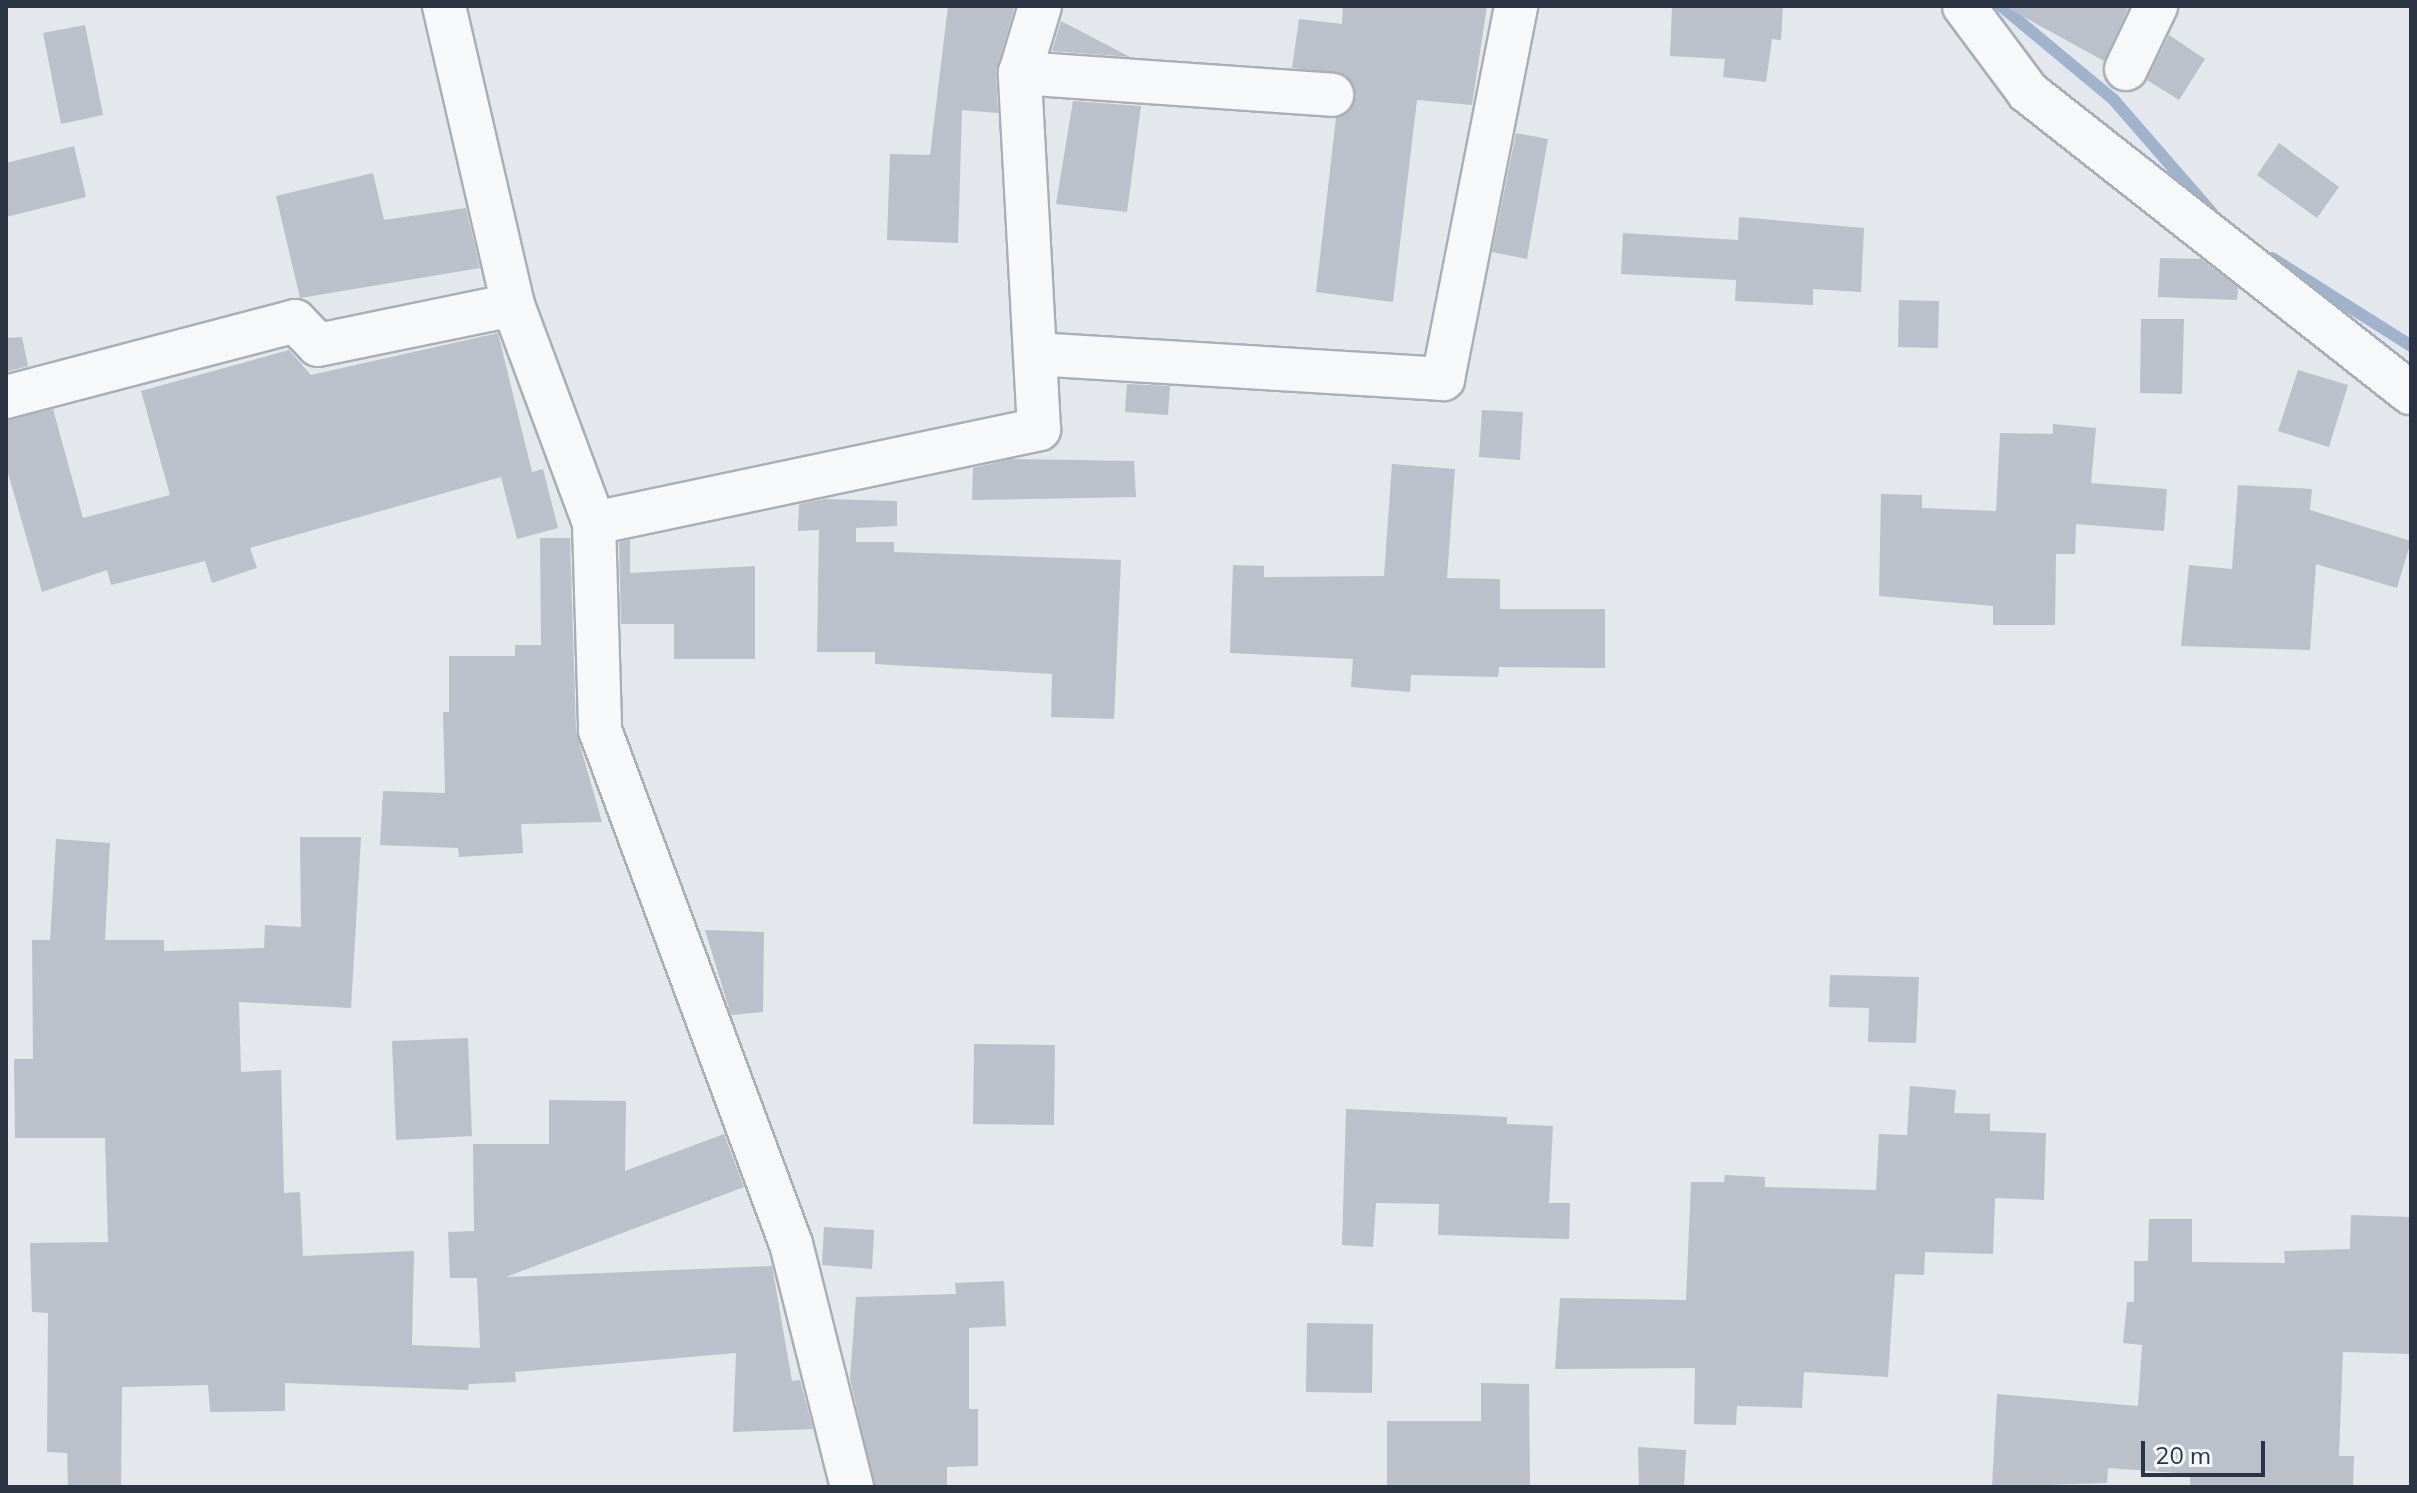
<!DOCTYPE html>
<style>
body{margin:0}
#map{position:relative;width:2417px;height:1493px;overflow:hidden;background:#e4e7ec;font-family:Mulish,sans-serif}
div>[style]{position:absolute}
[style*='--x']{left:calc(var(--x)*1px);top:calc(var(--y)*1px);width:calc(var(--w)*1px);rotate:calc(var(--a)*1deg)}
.stream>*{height:12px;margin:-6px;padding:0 6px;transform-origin:6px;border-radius:6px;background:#9fb4cc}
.building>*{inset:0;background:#bbc0ca}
.roads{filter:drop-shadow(2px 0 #a9aeb7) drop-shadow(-2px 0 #a9aeb7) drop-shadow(0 2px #a9aeb7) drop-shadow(0 -2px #a9aeb7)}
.street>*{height:42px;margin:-21px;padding:0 21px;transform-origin:21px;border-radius:21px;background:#f7f8fa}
span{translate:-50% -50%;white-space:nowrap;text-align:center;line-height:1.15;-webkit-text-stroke:6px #f4f6f9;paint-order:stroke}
.frame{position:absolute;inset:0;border:8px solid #2b3445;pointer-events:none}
.scale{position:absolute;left:2141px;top:1441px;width:124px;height:36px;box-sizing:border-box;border:4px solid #2b3445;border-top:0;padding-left:10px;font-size:24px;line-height:28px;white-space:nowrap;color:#2b3445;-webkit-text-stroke:6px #f4f6f9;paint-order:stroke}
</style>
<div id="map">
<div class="stream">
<i style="--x:2001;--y:6;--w:146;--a:39.7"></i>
<i style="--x:2113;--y:99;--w:151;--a:49"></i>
<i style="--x:2272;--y:258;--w:165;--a:32.3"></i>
</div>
<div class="building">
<i style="clip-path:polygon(948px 6px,1015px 6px,996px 71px,998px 113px,962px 110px,958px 243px,887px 240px,890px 154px,930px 155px)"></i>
<i style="clip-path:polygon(1343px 6px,1487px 6px,1472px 105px,1417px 100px,1393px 302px,1316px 292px,1336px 118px,1351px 109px,1356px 96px,1345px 75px,1292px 68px,1299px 19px,1342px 24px)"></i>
<i style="clip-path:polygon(1672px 6px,1783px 6px,1781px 40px,1772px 39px,1766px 82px,1723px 77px,1725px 59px,1670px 56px)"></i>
<i style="clip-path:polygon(2004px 6px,2123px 6px,2128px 9px,2104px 61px)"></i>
<i style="clip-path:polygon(1061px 21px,1130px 57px,1052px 51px)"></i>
<i style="clip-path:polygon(85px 25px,103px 115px,61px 124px,43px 33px)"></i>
<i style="clip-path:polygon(2169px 35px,2205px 59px,2179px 100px,2147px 80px)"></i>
<i style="clip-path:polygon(1073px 101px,1141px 106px,1127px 212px,1056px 204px)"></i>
<i style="clip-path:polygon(1516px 133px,1548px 139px,1527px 259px,1492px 252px)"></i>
<i style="clip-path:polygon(2279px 143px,2339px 187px,2317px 218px,2257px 175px)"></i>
<i style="clip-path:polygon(74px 146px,86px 197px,6px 217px,6px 163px)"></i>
<i style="clip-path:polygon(373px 173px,384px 220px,466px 208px,480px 268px,300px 298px,276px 196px)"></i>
<i style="clip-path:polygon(1739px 217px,1864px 228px,1861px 292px,1813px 289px,1813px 305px,1735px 301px,1736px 280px,1621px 274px,1623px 233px,1738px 240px)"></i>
<i style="clip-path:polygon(2160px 258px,2201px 259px,2238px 287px,2237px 300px,2158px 297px)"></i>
<i style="clip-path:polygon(1899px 300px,1939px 301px,1938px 348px,1898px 347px)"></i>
<i style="clip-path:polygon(2141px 319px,2184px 319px,2182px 394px,2140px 393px)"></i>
<i style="clip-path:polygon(498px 333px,532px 472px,543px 469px,558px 528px,517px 539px,501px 477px,250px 548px,257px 568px,212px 583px,205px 561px,111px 585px,107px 570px,42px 592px,6px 466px,6px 420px,53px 409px,83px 518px,170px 495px,141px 391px,289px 350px,311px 375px)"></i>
<i style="clip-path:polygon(22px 337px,28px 366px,6px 372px,6px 338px)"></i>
<i style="clip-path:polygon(2298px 370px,2348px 385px,2329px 447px,2278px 431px)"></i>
<i style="clip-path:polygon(1127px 384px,1170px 386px,1168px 415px,1125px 412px)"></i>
<i style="clip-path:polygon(1482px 410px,1523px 412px,1520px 460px,1479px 457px)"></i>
<i style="clip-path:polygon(2053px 424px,2096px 428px,2091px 483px,2167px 489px,2164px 531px,2076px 524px,2075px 554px,2056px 554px,2055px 625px,1993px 625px,1993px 606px,1879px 596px,1881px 494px,1922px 495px,1922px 508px,1996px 511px,2000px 433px,2053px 434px)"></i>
<i style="clip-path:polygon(1011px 459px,1134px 461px,1136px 497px,972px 500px,973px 468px)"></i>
<i style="clip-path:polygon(1392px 464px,1455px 469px,1447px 578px,1500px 579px,1500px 609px,1605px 609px,1605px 668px,1499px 667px,1498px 677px,1411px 675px,1410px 692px,1351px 687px,1353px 659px,1230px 653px,1233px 565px,1264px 566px,1264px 577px,1384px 576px)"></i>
<i style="clip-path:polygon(2238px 485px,2312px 489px,2310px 510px,2411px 541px,2397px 588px,2316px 564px,2310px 650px,2181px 646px,2189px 565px,2232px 569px)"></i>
<i style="clip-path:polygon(825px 499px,897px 501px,897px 526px,856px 528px,856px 542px,894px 542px,894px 552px,1121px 560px,1114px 719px,1051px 717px,1052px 674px,875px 664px,875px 652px,817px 652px,819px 530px,798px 531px,799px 504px)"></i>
<i style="clip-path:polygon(540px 538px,570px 538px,576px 731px,602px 822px,521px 824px,523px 853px,459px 857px,458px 848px,380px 845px,383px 791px,445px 793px,443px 712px,449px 712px,449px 656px,515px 656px,515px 645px,541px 645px)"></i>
<i style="clip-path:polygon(630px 540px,630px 573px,755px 566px,755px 659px,674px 659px,674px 624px,621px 624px,619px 542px)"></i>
<i style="clip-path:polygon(300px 837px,361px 837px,351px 1008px,239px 1002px,241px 1072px,281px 1070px,284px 1193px,300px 1192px,303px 1256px,414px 1251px,412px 1345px,480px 1348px,477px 1278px,450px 1278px,448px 1232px,474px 1231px,473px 1144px,549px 1144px,549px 1100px,626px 1101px,625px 1171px,724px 1134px,744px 1187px,506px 1277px,772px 1266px,792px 1381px,800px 1380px,813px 1429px,733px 1432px,736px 1353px,515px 1372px,516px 1382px,469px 1384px,468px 1390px,285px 1383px,285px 1411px,210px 1412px,208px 1385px,122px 1387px,121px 1487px,68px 1487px,67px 1453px,47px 1452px,48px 1313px,32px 1312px,30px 1243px,108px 1242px,105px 1138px,15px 1138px,14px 1059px,33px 1059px,32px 940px,50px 940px,56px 839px,110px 843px,105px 940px,164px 940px,164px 951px,264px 948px,265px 925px,301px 927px)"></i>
<i style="clip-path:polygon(705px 930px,764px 932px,763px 1012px,731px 1015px)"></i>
<i style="clip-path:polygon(1830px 975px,1919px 977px,1916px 1043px,1868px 1042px,1869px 1008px,1829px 1007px)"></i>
<i style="clip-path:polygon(468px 1038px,472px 1136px,396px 1140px,392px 1041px)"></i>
<i style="clip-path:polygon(974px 1044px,1055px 1045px,1054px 1125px,973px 1124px)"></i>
<i style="clip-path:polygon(1910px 1086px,1956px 1090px,1954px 1113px,1990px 1114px,1990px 1131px,2046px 1133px,2044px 1200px,1995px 1198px,1993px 1254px,1925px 1252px,1924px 1275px,1895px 1274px,1888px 1377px,1804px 1372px,1802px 1408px,1737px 1406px,1736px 1425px,1694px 1424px,1695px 1368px,1555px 1369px,1560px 1298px,1686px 1300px,1691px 1182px,1724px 1182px,1725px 1175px,1765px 1177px,1765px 1187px,1876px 1190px,1879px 1134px,1907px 1135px)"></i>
<i style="clip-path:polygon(1346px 1109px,1507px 1117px,1507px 1124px,1553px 1126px,1549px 1203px,1570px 1203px,1569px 1239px,1438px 1235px,1439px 1204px,1376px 1203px,1373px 1247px,1342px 1245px)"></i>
<i style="clip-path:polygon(2351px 1215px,2411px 1217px,2411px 1354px,2343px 1352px,2339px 1456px,2354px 1456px,2353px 1487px,2190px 1487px,2190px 1474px,2108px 1468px,2107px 1483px,1992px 1487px,1997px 1394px,2138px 1406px,2142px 1345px,2123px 1343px,2127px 1302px,2134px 1302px,2134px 1261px,2148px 1261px,2149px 1219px,2192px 1219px,2192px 1262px,2285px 1263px,2284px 1251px,2350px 1249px)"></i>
<i style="clip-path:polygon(824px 1227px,874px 1230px,872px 1269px,822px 1265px)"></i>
<i style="clip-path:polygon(1004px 1281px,1006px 1326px,969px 1328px,969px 1409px,978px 1409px,978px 1466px,947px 1467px,947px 1487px,875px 1487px,850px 1379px,856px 1297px,956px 1294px,955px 1283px)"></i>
<i style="clip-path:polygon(1307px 1323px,1373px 1324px,1372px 1393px,1306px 1392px)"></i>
<i style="clip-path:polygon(1481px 1383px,1529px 1384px,1530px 1487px,1387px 1485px,1387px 1421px,1481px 1421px)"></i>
<i style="clip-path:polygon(1638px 1447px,1686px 1450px,1684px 1487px,1639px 1487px)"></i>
</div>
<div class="roads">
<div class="street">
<i style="--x:444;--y:6;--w:307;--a:77"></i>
<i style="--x:513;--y:305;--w:233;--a:69.6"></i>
<i style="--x:594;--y:523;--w:207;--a:88.3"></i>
<i style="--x:600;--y:730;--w:548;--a:69.62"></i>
<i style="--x:791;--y:1244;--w:251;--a:75.9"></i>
<i style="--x:1964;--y:6;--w:107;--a:53.3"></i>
<i style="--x:2028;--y:92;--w:487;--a:38.2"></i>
<i style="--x:2126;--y:69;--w:70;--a:-64.5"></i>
<i style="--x:1020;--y:73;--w:313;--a:4"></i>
<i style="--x:1035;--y:354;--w:409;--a:3.5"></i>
<i style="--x:1443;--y:379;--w:380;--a:-78.9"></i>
<i style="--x:6;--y:397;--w:299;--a:-14.7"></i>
<i style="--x:295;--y:321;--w:33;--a:46"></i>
<i style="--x:318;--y:345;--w:199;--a:-11.6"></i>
<i style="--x:594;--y:523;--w:455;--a:-11.9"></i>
<i style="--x:1039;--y:429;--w:357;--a:-93.1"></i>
<i style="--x:1020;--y:73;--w:70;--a:-73.4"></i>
</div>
</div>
<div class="frame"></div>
<div class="scale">20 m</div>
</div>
